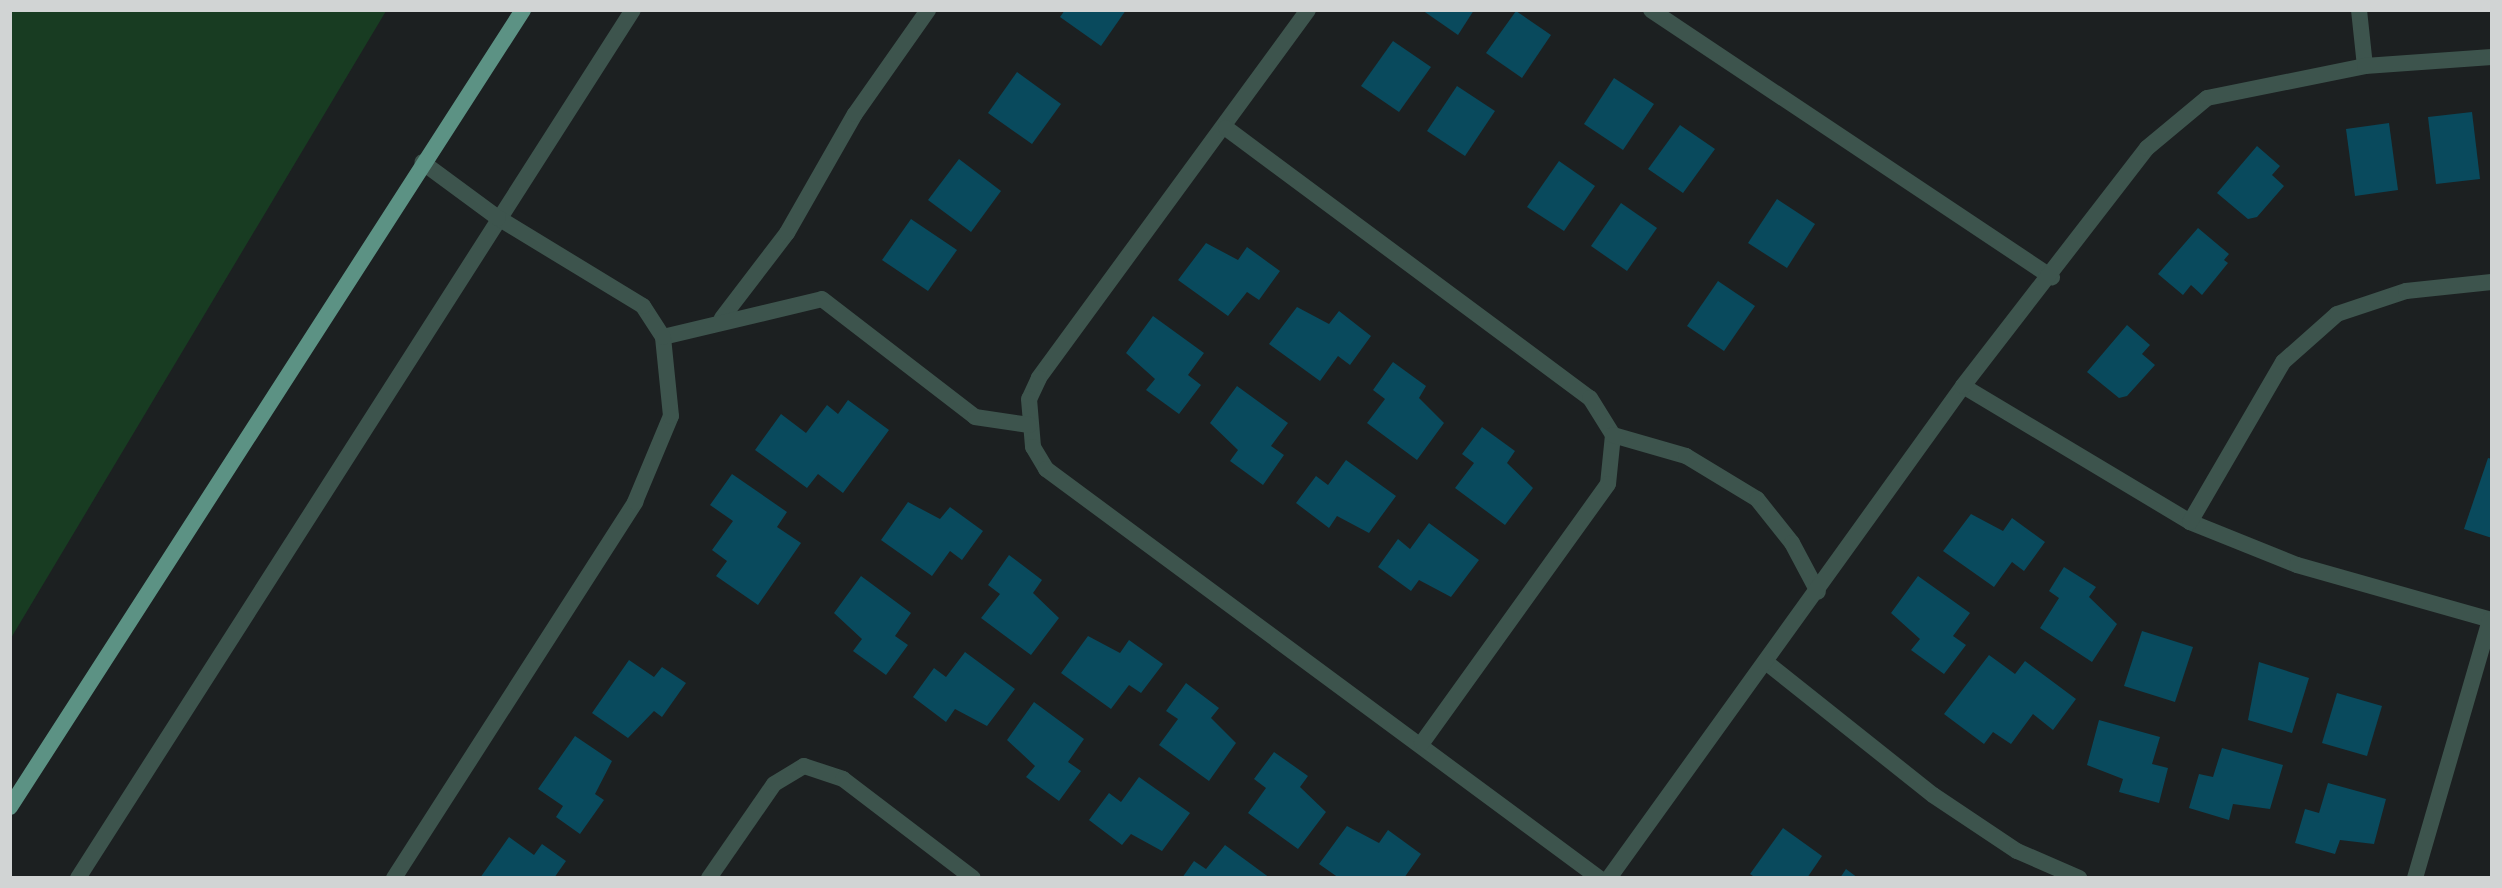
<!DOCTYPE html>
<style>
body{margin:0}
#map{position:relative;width:2502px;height:888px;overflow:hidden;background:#1c2021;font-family:"Sofia Sans Condensed",sans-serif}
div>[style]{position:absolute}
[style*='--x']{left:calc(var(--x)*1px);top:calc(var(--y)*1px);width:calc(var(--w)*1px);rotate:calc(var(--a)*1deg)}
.green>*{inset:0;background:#183c22}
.building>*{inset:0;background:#094a5d}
.minor>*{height:16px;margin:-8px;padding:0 8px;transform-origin:8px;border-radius:8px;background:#3d544d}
.trunk>*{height:16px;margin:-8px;padding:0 8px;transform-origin:8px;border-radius:8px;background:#5c9284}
span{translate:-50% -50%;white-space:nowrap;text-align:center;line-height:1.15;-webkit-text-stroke:4.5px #131717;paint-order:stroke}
.frame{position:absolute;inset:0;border:12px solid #d1d4d4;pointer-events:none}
</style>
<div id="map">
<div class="green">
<i style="clip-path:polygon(11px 10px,386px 11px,11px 638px,10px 11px)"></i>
</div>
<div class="building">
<i style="clip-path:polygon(1065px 10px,1126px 10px,1101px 46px,1060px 17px)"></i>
<i style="clip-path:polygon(1422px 10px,1474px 10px,1458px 35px)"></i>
<i style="clip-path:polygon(1516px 11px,1551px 35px,1522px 78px,1486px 53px)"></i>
<i style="clip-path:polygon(1393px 41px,1431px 67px,1399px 112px,1361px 86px)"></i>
<i style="clip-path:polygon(1017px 72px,1061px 104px,1032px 144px,988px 113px)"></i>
<i style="clip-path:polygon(1614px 78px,1654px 104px,1623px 150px,1584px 124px)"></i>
<i style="clip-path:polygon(1457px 86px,1495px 111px,1465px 156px,1427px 131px)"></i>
<i style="clip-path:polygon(2472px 112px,2480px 179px,2436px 184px,2428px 117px)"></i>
<i style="clip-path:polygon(2389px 123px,2398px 190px,2355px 196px,2346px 129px)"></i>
<i style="clip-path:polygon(1680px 125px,1715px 149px,1683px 193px,1648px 169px)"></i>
<i style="clip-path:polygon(2257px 146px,2280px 166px,2272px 175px,2284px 186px,2257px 217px,2248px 219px,2217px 193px)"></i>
<i style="clip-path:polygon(959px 159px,1001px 191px,971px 232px,928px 200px)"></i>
<i style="clip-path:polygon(1559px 161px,1595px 186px,1564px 231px,1527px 207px)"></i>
<i style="clip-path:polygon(1777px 199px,1815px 224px,1787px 268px,1748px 243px)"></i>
<i style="clip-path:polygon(1621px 203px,1657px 228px,1627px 271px,1591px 246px)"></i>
<i style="clip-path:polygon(911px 219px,957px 250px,928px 291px,882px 260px)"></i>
<i style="clip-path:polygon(2198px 228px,2229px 254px,2224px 260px,2228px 263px,2202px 295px,2191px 285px,2183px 295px,2158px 274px)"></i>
<i style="clip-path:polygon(1206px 243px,1238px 260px,1247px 247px,1280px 271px,1259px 300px,1247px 292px,1228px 316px,1178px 280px)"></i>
<i style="clip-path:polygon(1718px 281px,1755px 306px,1724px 351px,1687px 326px)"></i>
<i style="clip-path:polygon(1297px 307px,1329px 324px,1339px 311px,1371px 336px,1350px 365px,1338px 356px,1320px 381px,1269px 344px)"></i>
<i style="clip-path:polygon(1153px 316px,1204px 353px,1188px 375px,1201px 385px,1179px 414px,1146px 390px,1155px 379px,1126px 353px)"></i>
<i style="clip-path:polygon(2127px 325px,2150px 345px,2142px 354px,2155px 365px,2127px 396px,2119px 398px,2087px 372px)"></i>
<i style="clip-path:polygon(1393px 362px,1426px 386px,1419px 398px,1444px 423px,1417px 460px,1367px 423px,1385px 399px,1373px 390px)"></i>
<i style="clip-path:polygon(1237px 386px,1288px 423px,1271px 446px,1284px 455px,1263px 485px,1230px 461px,1238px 450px,1210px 423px)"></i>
<i style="clip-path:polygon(848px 400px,889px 430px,843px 493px,818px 474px,807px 488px,755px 450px,781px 414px,806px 433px,827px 405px,838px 414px)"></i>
<i style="clip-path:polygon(1482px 427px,1515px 451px,1507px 463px,1533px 488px,1505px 525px,1455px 488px,1474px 463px,1462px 454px)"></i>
<i style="clip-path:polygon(2488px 458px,2492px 459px,2492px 538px,2464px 529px)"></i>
<i style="clip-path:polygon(1346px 460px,1396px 496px,1369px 533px,1337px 516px,1329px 528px,1296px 503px,1316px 476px,1328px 485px)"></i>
<i style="clip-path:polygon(732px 474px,787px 512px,777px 527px,801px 543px,758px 605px,716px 576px,727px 561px,712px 550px,733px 521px,710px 505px)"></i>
<i style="clip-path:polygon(908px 502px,940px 519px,950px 507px,983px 531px,962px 560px,950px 551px,932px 576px,881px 540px)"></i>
<i style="clip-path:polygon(1971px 514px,2003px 531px,2012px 518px,2045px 542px,2024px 571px,2012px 562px,1994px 587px,1943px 551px)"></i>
<i style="clip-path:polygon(1429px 523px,1479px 560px,1451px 597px,1419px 580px,1411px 591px,1378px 567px,1398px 539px,1410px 549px)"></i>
<i style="clip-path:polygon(1009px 555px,1042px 580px,1033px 593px,1059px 618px,1031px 655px,981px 618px,1000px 594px,988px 585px)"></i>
<i style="clip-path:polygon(2064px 567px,2096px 587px,2089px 597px,2117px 624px,2092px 662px,2040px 628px,2059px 598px,2049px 591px)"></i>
<i style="clip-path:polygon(861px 576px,911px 613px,895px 636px,908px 645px,886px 675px,853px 651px,862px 639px,834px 613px)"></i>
<i style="clip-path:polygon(1918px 576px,1970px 613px,1953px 636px,1966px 645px,1944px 674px,1911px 650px,1920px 639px,1891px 613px)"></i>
<i style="clip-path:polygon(2142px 631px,2193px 647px,2175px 702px,2124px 686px)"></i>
<i style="clip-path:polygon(1088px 636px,1120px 653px,1129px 640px,1163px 664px,1141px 693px,1129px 685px,1111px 709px,1061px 673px)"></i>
<i style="clip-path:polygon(965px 652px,1015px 689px,987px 726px,955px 709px,946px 722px,913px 697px,934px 668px,946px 677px)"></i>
<i style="clip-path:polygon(1989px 655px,2015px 674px,2025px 661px,2076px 699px,2053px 730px,2033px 714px,2011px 744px,1993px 732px,1984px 744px,1944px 714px)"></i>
<i style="clip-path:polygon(629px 660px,654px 677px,662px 667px,686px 683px,662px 717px,654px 711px,628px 738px,592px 713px)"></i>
<i style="clip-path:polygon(2259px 662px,2309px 678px,2292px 733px,2248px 720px)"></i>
<i style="clip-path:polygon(1186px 683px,1219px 708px,1211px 718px,1236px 743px,1209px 781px,1159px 745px,1178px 719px,1166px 711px)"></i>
<i style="clip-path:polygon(2337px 693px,2382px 706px,2367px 756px,2322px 743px)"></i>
<i style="clip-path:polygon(1034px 702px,1084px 739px,1068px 762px,1081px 771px,1059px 801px,1026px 777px,1035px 766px,1007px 740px)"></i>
<i style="clip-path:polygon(2099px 720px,2160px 737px,2152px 764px,2168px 768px,2159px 803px,2119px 792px,2123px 779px,2087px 765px)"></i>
<i style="clip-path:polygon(575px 736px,612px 761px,595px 794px,604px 800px,580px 834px,556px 817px,563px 806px,538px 789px)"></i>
<i style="clip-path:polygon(2222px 748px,2283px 765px,2270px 809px,2233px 804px,2229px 820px,2189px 808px,2199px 774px,2213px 777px)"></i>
<i style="clip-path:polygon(1274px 752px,1308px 776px,1300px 787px,1326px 812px,1298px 849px,1248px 813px,1266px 788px,1254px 779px)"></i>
<i style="clip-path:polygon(1139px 777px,1190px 813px,1162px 851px,1131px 834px,1122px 845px,1089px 820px,1109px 793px,1121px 802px)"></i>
<i style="clip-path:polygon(2328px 783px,2386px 799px,2374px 844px,2340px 840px,2335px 854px,2295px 843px,2305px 809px,2319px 813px)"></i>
<i style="clip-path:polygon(1347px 826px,1379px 843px,1388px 830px,1421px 854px,1404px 878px,1339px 878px,1319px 864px)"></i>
<i style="clip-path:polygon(1783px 828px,1822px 856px,1807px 878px,1756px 878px,1750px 874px)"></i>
<i style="clip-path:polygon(509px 837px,534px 855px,542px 844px,566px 861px,554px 878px,480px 878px)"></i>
<i style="clip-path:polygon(1225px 845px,1270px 878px,1182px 878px,1194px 861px,1206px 869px)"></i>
<i style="clip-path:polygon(1846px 869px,1858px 878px,1840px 878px)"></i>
</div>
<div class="minor">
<i style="--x:1308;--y:10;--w:456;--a:126.2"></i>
<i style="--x:1039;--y:378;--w:23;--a:115"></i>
<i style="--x:1029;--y:399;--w:48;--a:85.2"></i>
<i style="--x:1033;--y:447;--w:26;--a:59"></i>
<i style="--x:1046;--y:469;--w:688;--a:36.49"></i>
<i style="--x:1651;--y:10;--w:482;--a:33.7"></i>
<i style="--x:2359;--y:10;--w:56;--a:83.9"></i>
<i style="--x:1226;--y:128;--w:453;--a:36.6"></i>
<i style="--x:1590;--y:398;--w:44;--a:58.1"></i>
<i style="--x:1613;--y:435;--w:49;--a:95.8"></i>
<i style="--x:1608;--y:484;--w:319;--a:125.7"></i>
<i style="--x:722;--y:318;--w:107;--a:-52.6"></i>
<i style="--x:787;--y:233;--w:137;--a:-60.3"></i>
<i style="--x:855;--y:114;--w:127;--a:-54.9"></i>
<i style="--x:663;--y:337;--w:163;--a:-13.4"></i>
<i style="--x:822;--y:299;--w:193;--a:37.6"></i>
<i style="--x:975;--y:417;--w:55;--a:8.4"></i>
<i style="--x:1963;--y:386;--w:265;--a:30.9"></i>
<i style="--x:2190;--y:522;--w:115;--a:21.9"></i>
<i style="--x:2297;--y:565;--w:203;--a:15.8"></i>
<i style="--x:1613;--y:435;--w:76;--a:16"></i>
<i style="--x:1686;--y:456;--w:83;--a:31.2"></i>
<i style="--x:1757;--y:499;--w:56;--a:51.5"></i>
<i style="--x:1792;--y:543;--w:55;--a:62"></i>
<i style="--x:2190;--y:522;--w:185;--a:-59.8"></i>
<i style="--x:2283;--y:362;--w:72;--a:-41.6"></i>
<i style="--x:2337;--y:314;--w:73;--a:-18.4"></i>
<i style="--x:2406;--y:291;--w:86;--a:-6"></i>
<i style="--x:1767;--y:663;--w:212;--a:38.5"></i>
<i style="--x:1933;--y:795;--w:101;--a:33.7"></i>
<i style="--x:2017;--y:851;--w:68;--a:23.5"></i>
<i style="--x:78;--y:878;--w:1030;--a:-57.41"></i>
<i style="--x:394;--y:878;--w:447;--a:-57.3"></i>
<i style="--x:635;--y:502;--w:93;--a:-67.3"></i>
<i style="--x:671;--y:416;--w:79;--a:-95.8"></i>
<i style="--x:663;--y:337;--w:37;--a:-123"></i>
<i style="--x:643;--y:306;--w:170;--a:-148.7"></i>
<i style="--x:498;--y:218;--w:94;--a:-143.6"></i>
<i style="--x:709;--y:878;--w:114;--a:-55.3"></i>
<i style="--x:774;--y:784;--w:35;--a:-31"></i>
<i style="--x:804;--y:766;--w:41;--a:18.4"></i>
<i style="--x:843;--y:779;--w:163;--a:37.3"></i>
<i style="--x:1609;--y:878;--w:606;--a:-54.26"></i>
<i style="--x:1963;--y:386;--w:301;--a:-52.3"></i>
<i style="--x:2147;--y:148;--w:78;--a:-39.8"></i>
<i style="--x:2207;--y:98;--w:161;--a:-11.4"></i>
<i style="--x:2365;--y:66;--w:127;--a:-4.1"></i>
<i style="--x:2415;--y:878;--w:269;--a:-73.8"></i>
</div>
<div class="trunk">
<i style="--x:10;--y:807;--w:948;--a:-57.23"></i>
</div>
<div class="frame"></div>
</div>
